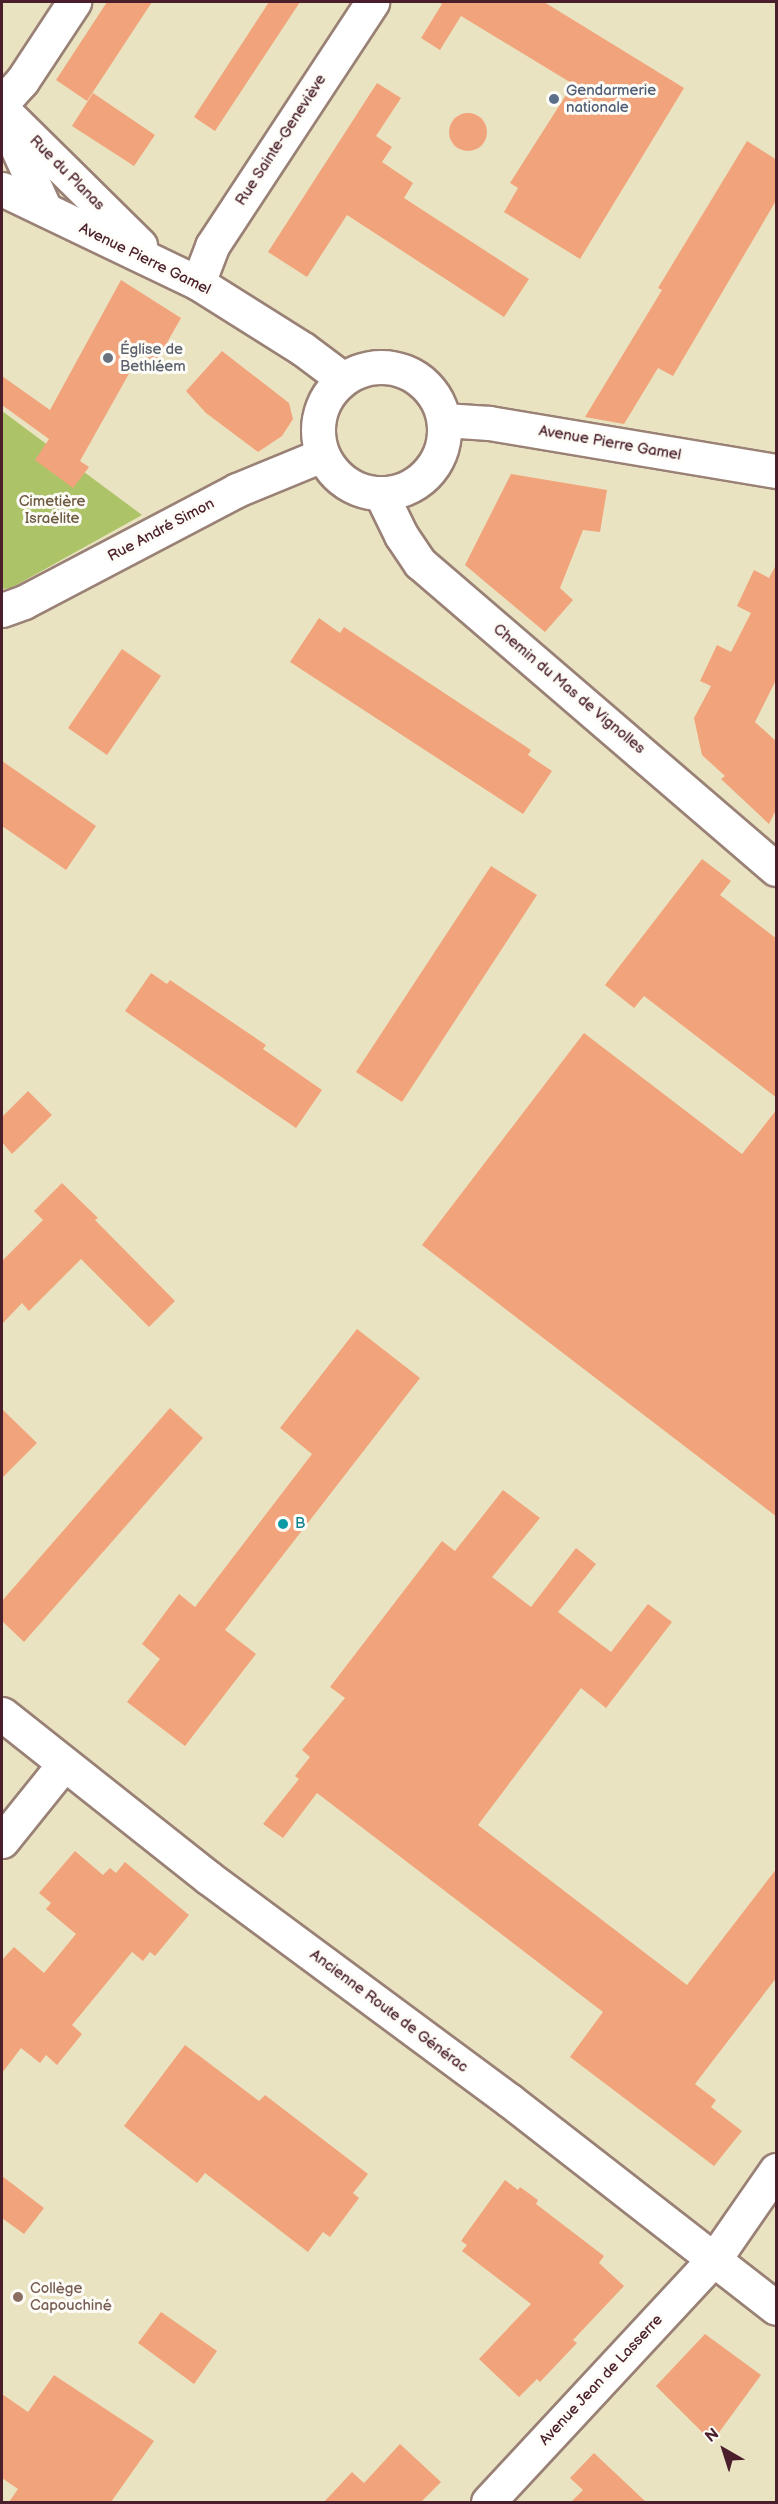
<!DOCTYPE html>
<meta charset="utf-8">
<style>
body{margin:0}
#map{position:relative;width:778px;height:2504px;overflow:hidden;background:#eae3c1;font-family:"Balsamiq Sans",sans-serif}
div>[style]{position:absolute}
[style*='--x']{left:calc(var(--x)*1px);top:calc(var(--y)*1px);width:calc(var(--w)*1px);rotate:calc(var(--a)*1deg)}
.green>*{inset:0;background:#adc367}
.building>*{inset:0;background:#f1a47b}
.round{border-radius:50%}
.roads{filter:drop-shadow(2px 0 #9a8176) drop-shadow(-2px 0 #9a8176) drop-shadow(0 2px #9a8176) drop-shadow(0 -2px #9a8176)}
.minor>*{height:33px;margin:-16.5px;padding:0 16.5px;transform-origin:16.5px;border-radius:16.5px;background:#fff}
.minor>.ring{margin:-16.5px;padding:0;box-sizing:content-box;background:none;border:33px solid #fff;border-radius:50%}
.dots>*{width:16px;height:16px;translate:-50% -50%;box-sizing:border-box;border:3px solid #fdfcf7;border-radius:50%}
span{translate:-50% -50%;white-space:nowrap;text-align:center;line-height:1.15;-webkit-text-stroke:6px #fdfcf7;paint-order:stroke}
.service-label{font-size:15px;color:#4e5e75}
.left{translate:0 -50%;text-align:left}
.street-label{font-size:15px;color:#4a1f2b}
.worship-label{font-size:15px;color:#5b616d}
.park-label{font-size:15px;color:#6d5840}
.culture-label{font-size:15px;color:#0d838f}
.education-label{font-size:15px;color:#785e54}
.frame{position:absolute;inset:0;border:3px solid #4a1f2b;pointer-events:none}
.north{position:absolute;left:694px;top:2420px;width:60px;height:60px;-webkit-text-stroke:4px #fdfcf7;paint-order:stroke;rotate:321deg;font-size:16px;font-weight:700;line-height:24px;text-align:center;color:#4a1f2b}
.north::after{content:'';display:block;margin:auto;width:21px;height:27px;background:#4a1f2b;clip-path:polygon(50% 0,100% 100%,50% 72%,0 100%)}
</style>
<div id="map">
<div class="green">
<i style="clip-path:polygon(2px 411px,142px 515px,11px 588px,2px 589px)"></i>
</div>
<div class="building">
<i style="clip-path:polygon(107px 2px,152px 2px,87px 101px,56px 80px)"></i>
<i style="clip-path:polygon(269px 2px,300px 2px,215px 131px,194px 117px)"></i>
<i style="clip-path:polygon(438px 2px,544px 2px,684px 88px,580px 259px,504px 212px,518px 188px,510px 183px,573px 84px,461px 16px,440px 50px,421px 38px,442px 4px)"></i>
<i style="clip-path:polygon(377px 83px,401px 98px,376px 136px,392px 147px,382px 162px,413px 183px,404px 198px,529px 279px,504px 317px,347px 215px,307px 277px,268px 252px)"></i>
<i style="clip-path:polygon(93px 93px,155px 135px,134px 166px,72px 126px)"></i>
<i class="round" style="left:449px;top:113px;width:38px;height:38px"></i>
<i style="clip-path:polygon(747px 141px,777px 160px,777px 199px,673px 376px,658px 368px,624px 424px,585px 417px,662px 290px,658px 288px)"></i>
<i style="clip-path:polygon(121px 280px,181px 318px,156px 362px,140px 354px,80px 461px,89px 467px,73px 488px,35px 460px,49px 439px,2px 405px,2px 376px,50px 410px)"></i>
<i style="clip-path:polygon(222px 351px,289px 403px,293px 419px,282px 436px,258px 452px,206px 413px,186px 391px)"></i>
<i style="clip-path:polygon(511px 474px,607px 490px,600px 532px,583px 530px,560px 588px,573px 600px,545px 632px,465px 565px)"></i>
<i style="clip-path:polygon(777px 563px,777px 678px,755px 722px,777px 742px,777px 808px,769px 824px,721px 779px,725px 776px,702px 755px,694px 718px,711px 686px,700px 681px,717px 645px,731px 652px,751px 613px,737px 606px,754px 570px,769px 578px)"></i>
<i style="clip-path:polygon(319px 618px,340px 633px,344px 627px,531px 750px,528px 755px,552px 771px,523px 814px,290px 662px)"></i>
<i style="clip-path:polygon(122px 649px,161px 676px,107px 755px,68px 728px)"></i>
<i style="clip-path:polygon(2px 761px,96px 826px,66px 870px,2px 826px)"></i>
<i style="clip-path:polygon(702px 859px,731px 881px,720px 895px,777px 939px,777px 1098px,644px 996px,634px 1008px,605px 985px)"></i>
<i style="clip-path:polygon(491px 866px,537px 895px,402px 1102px,356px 1072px)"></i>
<i style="clip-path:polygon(151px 973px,167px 984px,170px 980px,201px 1001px,266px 1045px,263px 1049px,322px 1090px,296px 1128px,125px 1011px)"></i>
<i style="clip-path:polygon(584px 1033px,742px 1154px,777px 1109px,777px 1517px,422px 1245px)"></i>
<i style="clip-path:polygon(28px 1091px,52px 1115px,12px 1154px,2px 1142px,2px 1117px)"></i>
<i style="clip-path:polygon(62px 1183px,98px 1218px,95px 1220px,175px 1301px,149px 1327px,81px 1259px,29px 1311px,22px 1303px,2px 1324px,2px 1261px,43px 1220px,34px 1211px)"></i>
<i style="clip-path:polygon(357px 1329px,420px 1378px,225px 1630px,256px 1654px,185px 1746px,127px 1702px,160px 1659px,142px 1644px,179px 1594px,195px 1607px,312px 1454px,280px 1428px)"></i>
<i style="clip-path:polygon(170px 1408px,203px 1438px,24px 1642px,2px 1621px,2px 1601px)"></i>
<i style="clip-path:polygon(2px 1409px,37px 1443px,2px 1478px)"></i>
<i style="clip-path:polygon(503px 1490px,540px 1518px,492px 1577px,531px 1607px,576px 1548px,596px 1564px,558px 1612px,611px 1652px,648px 1604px,672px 1622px,606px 1708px,581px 1688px,478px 1825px,687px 1985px,777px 1868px,777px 1977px,695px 2084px,716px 2100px,711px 2107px,742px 2131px,714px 2166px,570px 2057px,603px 2012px,317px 1793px,283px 1838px,263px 1824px,299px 1779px,295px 1776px,310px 1757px,302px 1750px,345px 1698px,330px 1687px,442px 1541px,455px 1551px)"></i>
<i style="clip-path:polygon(75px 1851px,103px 1875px,110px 1868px,116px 1873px,125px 1862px,189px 1915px,155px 1956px,150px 1952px,143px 1961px,132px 1952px,72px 2025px,82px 2034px,57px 2065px,46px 2055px,40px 2063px,21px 2048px,2px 2073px,2px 1960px,14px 1947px,44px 1973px,76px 1934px,46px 1909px,51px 1903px,39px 1893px)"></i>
<i style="clip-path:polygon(185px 2045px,259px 2101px,265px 2095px,368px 2174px,353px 2193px,359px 2198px,330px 2237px,323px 2232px,308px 2252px,205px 2173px,197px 2183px,124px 2126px)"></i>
<i style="clip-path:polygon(2px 2176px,44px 2208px,24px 2234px,2px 2218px)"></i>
<i style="clip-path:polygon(505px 2180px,518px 2190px,520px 2187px,538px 2200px,536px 2204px,604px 2256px,599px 2263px,624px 2286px,573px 2340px,577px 2343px,540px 2382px,537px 2379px,519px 2397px,479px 2359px,531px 2304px,462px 2251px,467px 2245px,461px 2241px)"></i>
<i style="clip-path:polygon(161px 2312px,217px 2351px,194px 2384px,138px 2343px)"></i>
<i style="clip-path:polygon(705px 2334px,761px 2375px,712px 2442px,656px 2386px)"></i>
<i style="clip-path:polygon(54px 2375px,154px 2441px,111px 2502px,9px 2502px,18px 2489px,2px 2478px,2px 2394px,28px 2412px)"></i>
<i style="clip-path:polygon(400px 2444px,441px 2482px,421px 2502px,324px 2502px,352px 2472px,364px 2483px)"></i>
<i style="clip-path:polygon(594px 2453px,646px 2502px,571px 2502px,583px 2490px,570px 2478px)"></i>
</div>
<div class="roads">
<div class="minor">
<i style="--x:2;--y:103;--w:30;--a:-48"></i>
<i style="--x:22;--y:81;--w:95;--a:-56.6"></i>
<i style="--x:2;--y:109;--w:194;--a:44.6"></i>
<i style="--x:5;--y:121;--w:97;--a:65.6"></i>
<i style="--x:2;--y:189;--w:217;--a:25.6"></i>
<i style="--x:198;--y:283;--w:124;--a:32.2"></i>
<i style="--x:303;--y:349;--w:50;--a:36.9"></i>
<i style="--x:198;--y:283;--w:40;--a:-69"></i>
<i style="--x:212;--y:246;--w:292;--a:-56.7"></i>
<i class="ring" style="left:318px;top:367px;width:93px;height:93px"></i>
<i style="--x:444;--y:420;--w:45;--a:3.8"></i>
<i style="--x:489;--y:423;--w:291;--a:9.5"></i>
<i style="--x:381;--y:494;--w:46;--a:64"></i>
<i style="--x:401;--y:535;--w:34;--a:56"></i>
<i style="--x:420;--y:563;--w:469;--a:40.7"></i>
<i style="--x:2;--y:610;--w:23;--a:-20"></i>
<i style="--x:24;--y:602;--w:241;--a:-27.7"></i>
<i style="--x:237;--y:490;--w:92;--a:-22.4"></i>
<i style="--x:2;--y:1714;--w:264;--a:38.4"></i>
<i style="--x:209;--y:1878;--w:373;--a:36.5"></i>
<i style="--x:509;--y:2100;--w:338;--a:37.9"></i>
<i style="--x:2;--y:1841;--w:85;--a:-51.2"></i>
<i style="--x:488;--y:2502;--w:333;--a:-47.1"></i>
<i style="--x:715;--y:2258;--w:107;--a:-55.3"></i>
</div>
</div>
<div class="dots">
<i style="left:554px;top:99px;background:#5c6f8a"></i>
<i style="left:108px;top:358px;background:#6b7280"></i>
<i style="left:283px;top:1524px;background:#0f9aa8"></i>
<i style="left:18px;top:2297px;background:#8d6e63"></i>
</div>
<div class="service-label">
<span class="left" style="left:566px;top:99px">Gendarmerie<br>nationale</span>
</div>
<div class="street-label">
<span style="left:281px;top:140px;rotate:-57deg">Rue Sainte-Geneviève</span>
<span style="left:67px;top:173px;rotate:45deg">Rue du Planas</span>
<span style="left:145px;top:259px;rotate:26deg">Avenue Pierre Gamel</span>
<span style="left:610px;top:443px;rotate:10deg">Avenue Pierre Gamel</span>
<span style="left:161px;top:530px;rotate:-28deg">Rue André Simon</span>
<span style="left:569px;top:689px;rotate:40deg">Chemin du Mas de Vignolles</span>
<span style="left:389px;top:2011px;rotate:37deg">Ancienne Route de Générac</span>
<span style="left:601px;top:2380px;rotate:-47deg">Avenue Jean de Lasserre</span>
</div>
<div class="worship-label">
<span class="left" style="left:120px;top:358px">Église de<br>Bethléem</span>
</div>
<div class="park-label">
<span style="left:52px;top:510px">Cimetière<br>Israélite</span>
</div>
<div class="culture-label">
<span class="left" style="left:295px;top:1524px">B</span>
</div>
<div class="education-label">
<span class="left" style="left:30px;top:2297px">Collège<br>Capouchiné</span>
</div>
<div class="frame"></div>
<div class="north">N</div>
</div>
